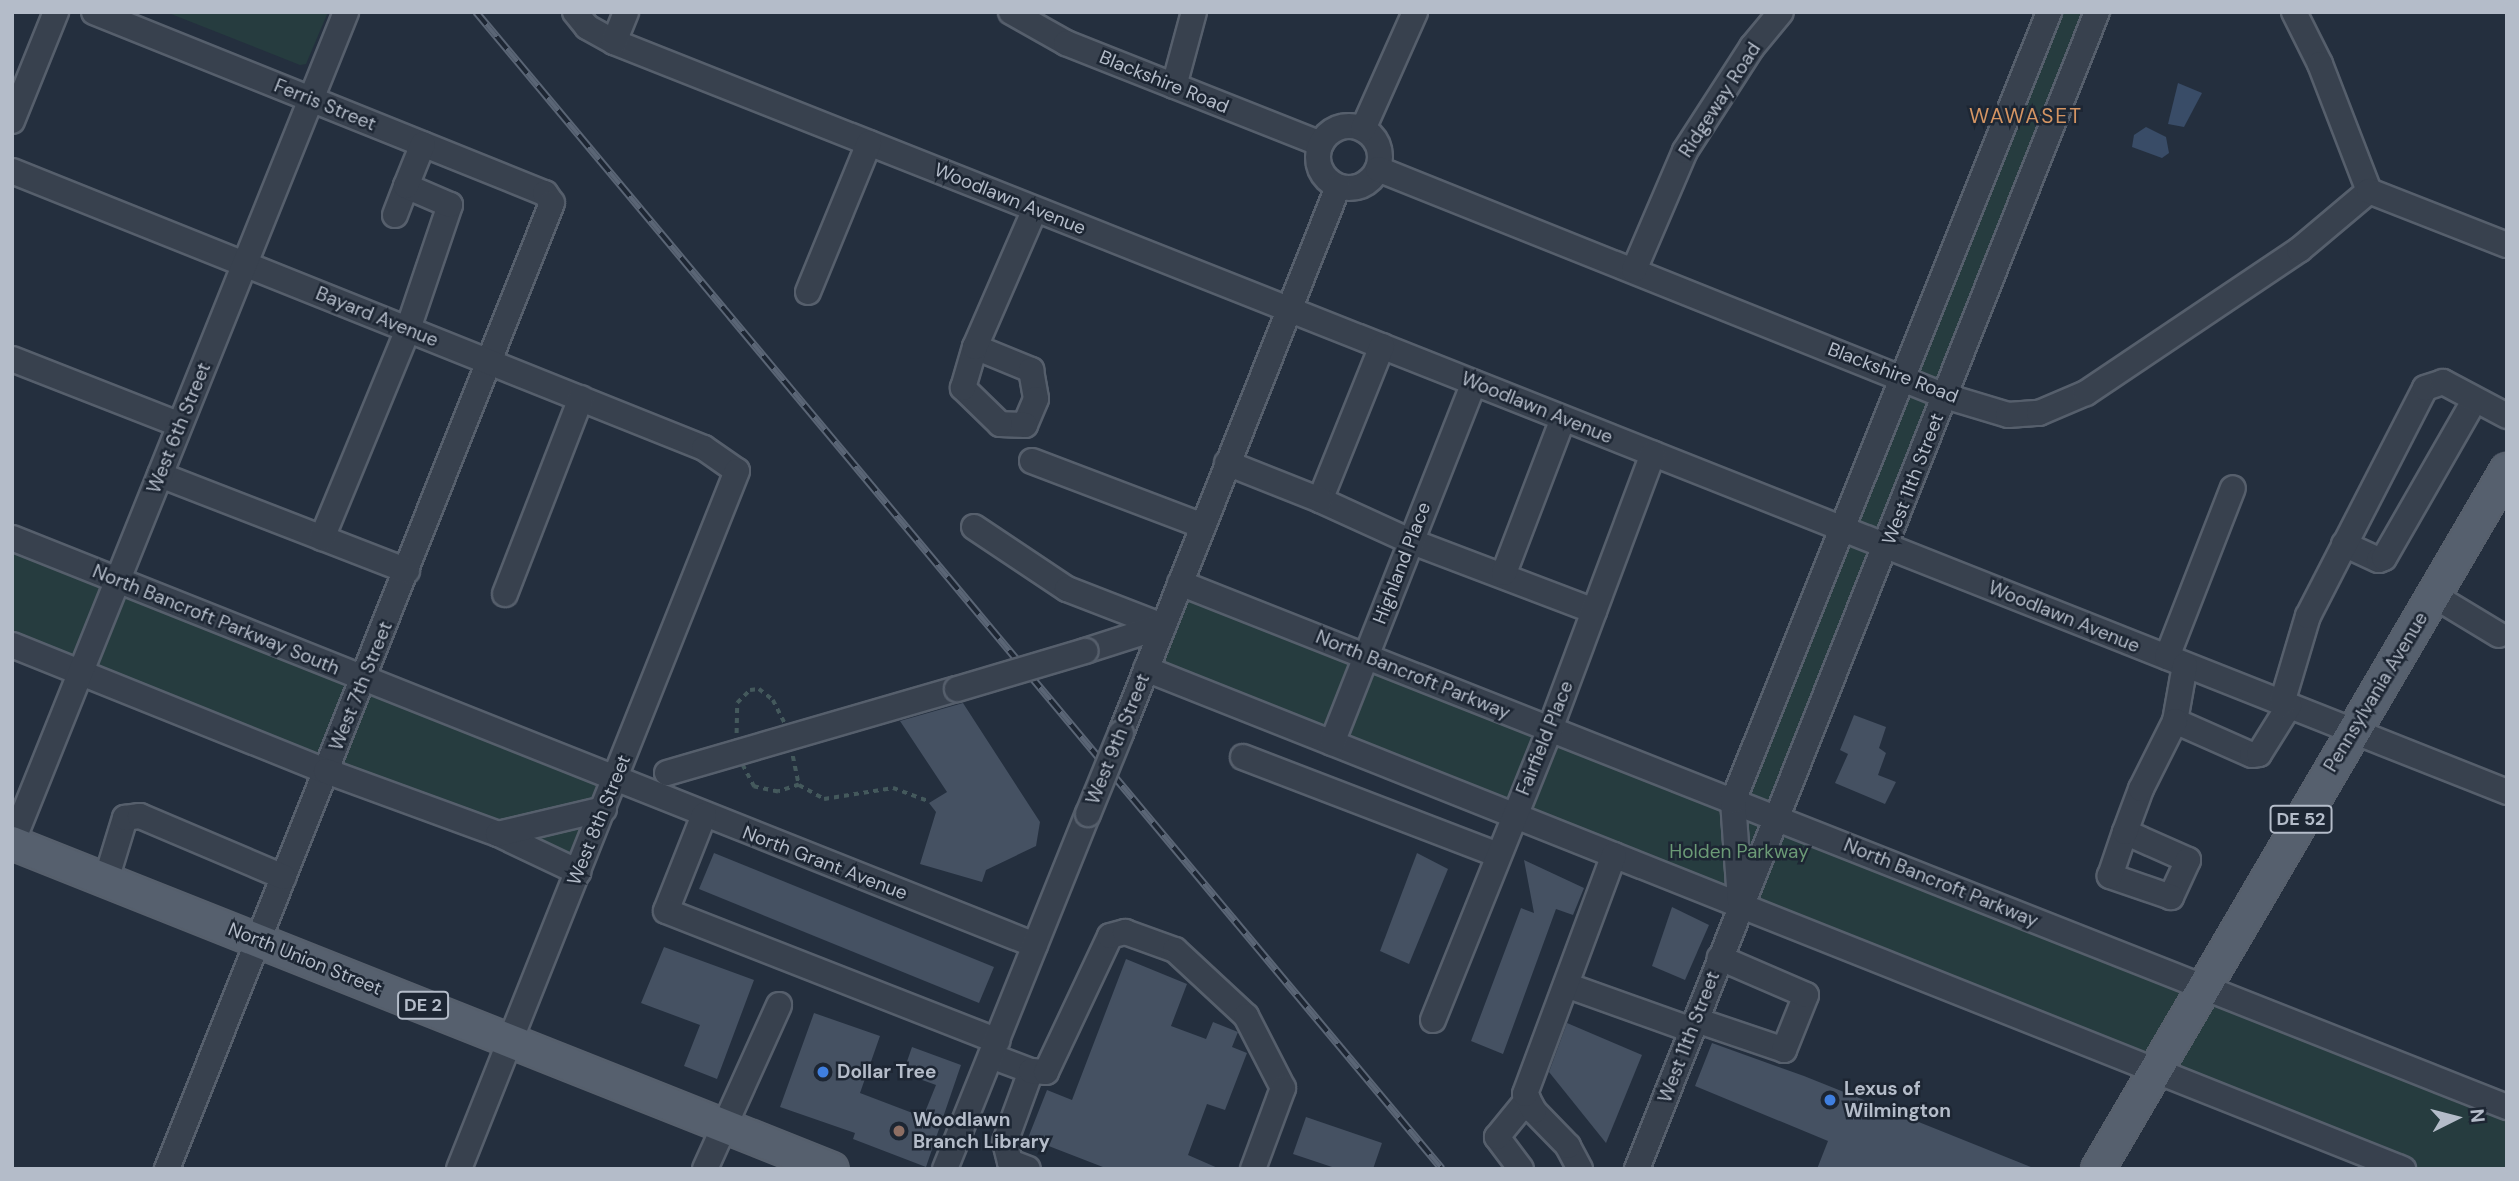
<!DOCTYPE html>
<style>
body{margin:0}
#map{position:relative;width:2519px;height:1181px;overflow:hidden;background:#242f3e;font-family:"DM Sans",sans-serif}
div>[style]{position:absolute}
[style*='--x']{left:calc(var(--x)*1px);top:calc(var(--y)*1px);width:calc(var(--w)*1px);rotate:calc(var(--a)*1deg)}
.green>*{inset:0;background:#263c3f}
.water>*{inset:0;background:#394c67}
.building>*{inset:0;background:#455162}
.path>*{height:3.5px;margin-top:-1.75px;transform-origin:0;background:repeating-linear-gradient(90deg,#44595c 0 5px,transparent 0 10px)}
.roads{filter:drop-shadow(2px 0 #565f6c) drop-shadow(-2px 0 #565f6c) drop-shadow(0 2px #565f6c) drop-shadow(0 -2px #565f6c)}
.minor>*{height:24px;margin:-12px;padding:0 12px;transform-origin:12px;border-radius:12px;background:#38414e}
.minor>.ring{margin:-12px;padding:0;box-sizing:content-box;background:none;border:24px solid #38414e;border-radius:50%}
.major>*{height:32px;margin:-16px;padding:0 16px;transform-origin:16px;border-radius:16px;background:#56606e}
.rail>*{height:8px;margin-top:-4px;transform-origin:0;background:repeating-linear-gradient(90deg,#1d2633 0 16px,#5a6575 0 32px);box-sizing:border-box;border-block:2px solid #5a6575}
.bridges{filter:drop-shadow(2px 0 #565f6c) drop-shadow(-2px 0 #565f6c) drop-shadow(0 2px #565f6c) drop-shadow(0 -2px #565f6c)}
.minor-bridge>*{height:24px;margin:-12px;padding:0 12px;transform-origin:12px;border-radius:12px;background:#38414e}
.dots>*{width:19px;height:19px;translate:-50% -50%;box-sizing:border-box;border:4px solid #1d2633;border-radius:50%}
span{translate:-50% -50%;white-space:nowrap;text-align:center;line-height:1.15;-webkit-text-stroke:5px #1d2633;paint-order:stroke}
.shield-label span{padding:2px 5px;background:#1d2633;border:2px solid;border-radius:5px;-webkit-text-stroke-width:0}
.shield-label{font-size:18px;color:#b4bcc9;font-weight:700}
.street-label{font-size:19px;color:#b4bcc9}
.park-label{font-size:19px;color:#6b9a76}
.poi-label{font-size:19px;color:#b4bcc9;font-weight:700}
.left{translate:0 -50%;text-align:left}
.neighbourhood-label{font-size:21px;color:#d59563;letter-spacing:2px}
.frame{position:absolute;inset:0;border:14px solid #b4bcc9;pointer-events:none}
.north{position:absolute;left:2421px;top:1083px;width:70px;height:70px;-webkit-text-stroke:5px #1d2633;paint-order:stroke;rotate:84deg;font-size:19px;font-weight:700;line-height:28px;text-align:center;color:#b4bcc9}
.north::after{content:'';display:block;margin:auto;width:24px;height:32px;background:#b4bcc9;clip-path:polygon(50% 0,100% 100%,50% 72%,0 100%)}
</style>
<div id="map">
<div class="green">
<i style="clip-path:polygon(166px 12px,328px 12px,306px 64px,300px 65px)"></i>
<i style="clip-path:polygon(2049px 12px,2097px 12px,1779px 819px,2507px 1107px,2507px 1169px,2403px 1169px,1146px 669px,1180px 583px,1733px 801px)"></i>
<i style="clip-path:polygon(12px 538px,615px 780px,578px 872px,12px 645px)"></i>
</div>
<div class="water">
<i style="clip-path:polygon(2178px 83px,2202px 93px,2184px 127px,2168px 124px)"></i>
<i style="clip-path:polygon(2146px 127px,2166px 137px,2169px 153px,2162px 158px,2132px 147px,2134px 135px)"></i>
</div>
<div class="building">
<i style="clip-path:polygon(963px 703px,1040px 822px,1036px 846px,986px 870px,982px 882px,920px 864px,936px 812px,929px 803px,947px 792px,900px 721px)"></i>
<i style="clip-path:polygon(1854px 715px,1886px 727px,1879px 748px,1886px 753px,1878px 775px,1896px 782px,1885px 804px,1835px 783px,1848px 754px,1840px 750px)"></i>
<i style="clip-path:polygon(714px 853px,994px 967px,979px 1003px,699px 889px)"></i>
<i style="clip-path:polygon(1417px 853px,1448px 869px,1409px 964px,1380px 951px)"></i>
<i style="clip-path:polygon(1524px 860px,1584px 888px,1573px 915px,1556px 909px,1503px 1054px,1471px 1041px,1521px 908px,1534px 913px)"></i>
<i style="clip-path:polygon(1672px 907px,1709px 925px,1685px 980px,1652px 966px)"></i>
<i style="clip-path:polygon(664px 947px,754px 980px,717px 1079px,684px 1066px,700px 1025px,641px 1003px)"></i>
<i style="clip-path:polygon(1126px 959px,1187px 984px,1171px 1026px,1206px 1039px,1213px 1022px,1238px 1032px,1232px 1047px,1247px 1053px,1225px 1110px,1207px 1104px,1188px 1155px,1220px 1169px,1108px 1169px,1028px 1138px,1047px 1090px,1072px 1100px)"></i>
<i style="clip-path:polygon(814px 1013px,880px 1036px,860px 1093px,923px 1117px,936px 1085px,903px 1073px,912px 1047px,961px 1065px,926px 1167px,853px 1139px,855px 1133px,780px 1107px)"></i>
<i style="clip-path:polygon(1567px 1023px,1642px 1055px,1606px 1143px,1549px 1072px)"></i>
<i style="clip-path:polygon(1712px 1043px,1804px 1076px,2036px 1169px,1817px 1169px,1828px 1141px,1695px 1086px)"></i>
<i style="clip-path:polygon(1306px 1117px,1382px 1143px,1373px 1169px,1338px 1169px,1293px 1154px)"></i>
</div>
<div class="path">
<i style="--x:759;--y:689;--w:18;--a:38"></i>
<i style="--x:773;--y:700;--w:30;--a:63"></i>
<i style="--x:787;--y:727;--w:59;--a:78.3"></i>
<i style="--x:799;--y:785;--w:22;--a:162"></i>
<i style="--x:778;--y:792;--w:25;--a:-168"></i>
<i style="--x:754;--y:787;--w:38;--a:-118"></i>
<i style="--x:736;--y:753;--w:50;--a:-88.9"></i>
<i style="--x:737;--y:703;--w:18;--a:-45"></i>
<i style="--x:750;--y:690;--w:9;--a:-6"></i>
<i style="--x:799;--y:785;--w:29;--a:29"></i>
<i style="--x:824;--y:799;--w:70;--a:-9.1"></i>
<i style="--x:893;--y:788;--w:40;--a:20.2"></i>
</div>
<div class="roads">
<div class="minor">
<i style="--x:94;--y:12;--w:486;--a:21.9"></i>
<i style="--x:545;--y:193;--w:12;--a:55"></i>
<i style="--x:552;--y:203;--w:1040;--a:111.73"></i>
<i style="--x:575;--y:12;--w:19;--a:51"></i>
<i style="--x:587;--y:27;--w:31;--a:29"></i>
<i style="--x:614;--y:42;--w:2036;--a:21.61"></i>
<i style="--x:1011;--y:12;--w:63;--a:29.4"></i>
<i style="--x:1066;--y:43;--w:274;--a:21.6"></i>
<i style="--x:2294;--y:12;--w:58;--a:63.4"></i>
<i style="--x:2320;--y:64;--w:136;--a:68.9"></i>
<i style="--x:614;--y:42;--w:32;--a:-68"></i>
<i style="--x:1174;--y:86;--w:77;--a:-74.9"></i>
<i style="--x:12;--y:121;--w:118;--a:-68"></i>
<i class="ring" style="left:1318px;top:126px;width:38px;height:38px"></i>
<i style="--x:1363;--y:129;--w:128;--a:-66"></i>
<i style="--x:1378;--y:169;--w:611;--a:21.82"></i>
<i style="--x:1945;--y:396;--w:66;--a:16.8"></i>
<i style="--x:2008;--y:415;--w:31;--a:-4"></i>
<i style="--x:2039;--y:413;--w:51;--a:-23.1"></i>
<i style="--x:2086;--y:393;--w:257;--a:-33.9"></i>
<i style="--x:2299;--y:250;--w:92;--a:-40.1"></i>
<i style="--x:12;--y:171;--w:745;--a:21.82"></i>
<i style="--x:704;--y:448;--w:40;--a:34.9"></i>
<i style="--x:737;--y:471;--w:751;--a:111.72"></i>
<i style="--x:2369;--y:191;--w:148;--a:21.4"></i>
<i style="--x:395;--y:215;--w:31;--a:-69"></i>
<i style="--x:1634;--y:270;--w:129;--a:-66.8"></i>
<i style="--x:1685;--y:151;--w:124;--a:-57.2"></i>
<i style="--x:1752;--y:47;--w:45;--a:-50.4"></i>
<i style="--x:808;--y:292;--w:161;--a:-67.7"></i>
<i style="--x:1382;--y:346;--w:166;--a:111.9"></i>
<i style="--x:1320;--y:500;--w:99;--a:24.5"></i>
<i style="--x:1410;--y:541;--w:197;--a:20.8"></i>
<i style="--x:975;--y:347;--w:61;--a:22.3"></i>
<i style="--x:1031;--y:370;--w:29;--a:80"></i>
<i style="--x:1036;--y:399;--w:28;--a:113"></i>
<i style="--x:1025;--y:425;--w:25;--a:-178"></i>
<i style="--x:1000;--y:424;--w:52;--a:-135.8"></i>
<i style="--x:963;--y:388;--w:43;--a:-73.7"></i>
<i style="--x:975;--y:347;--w:150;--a:-66.5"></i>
<i style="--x:12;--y:359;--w:180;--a:21.4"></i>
<i style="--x:1032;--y:461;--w:183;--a:20.8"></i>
<i style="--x:1227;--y:463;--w:100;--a:21.7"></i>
<i style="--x:160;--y:475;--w:265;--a:21.2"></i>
<i style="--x:974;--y:527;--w:112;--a:33.7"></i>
<i style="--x:1067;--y:589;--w:103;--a:21.1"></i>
<i style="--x:12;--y:538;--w:1101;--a:21.7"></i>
<i style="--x:322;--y:538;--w:226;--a:-67.6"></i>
<i style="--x:408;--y:329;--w:131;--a:-71.3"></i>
<i style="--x:450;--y:205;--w:48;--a:-156.6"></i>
<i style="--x:406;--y:186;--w:45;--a:-68"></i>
<i style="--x:2344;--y:544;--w:38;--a:25"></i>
<i style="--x:2379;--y:560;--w:5;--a:-22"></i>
<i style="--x:2384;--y:558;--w:181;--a:-60.2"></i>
<i style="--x:1504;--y:573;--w:163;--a:-69.1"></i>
<i style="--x:1180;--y:583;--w:1427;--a:21.55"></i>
<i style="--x:505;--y:594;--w:210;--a:-68.8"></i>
<i style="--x:2433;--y:595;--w:77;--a:31.2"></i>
<i style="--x:12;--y:645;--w:338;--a:21.9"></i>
<i style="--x:326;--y:771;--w:183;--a:20.1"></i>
<i style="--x:498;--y:834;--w:89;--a:25.4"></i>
<i style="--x:1085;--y:651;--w:82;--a:-17.8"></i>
<i style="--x:2167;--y:657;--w:181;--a:-68.7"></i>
<i style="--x:2185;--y:665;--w:57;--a:100.1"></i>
<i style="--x:2175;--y:721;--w:84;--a:23.8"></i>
<i style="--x:2252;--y:755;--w:7;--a:-8"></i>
<i style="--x:2259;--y:754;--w:57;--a:-58"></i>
<i style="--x:1146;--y:669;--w:1353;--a:21.69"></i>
<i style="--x:2282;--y:703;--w:91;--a:-73.4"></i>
<i style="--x:2308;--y:616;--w:256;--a:-62.8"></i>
<i style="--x:2425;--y:388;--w:19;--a:-18"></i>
<i style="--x:2443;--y:382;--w:72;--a:28"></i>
<i style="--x:1121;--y:733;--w:588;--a:-68.33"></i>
<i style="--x:1332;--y:743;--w:387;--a:-68.5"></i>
<i style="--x:1243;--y:757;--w:273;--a:21"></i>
<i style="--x:667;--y:773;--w:302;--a:-16.2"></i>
<i style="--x:704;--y:815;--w:103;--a:111.6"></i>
<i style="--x:666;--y:911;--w:356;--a:21.4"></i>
<i style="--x:2125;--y:832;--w:69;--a:24"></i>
<i style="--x:2188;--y:860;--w:41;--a:114.7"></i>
<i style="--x:2171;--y:897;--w:65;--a:-161"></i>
<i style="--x:2110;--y:876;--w:46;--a:-71.2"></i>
<i style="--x:2125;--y:832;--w:46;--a:-69.6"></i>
<i style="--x:2141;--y:789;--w:76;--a:-63.4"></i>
<i style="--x:498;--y:834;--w:109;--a:-13.3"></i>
<i style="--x:12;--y:843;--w:896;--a:-68.1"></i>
<i style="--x:106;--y:880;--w:65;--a:-73"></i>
<i style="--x:125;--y:818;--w:15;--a:-8"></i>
<i style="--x:140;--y:816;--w:156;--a:23"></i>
<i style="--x:1740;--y:901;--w:100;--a:-94"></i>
<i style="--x:1733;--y:801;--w:850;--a:-68.17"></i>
<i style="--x:1566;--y:985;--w:134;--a:19.7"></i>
<i style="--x:1433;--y:1020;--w:314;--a:-68.1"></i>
<i style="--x:1550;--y:729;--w:294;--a:-69.5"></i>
<i style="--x:1696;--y:1020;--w:93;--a:18.8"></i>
<i style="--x:1784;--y:1050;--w:59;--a:-68.2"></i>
<i style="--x:1806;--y:995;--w:94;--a:-156.7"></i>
<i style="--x:991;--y:1056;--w:43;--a:20.6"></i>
<i style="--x:1031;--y:1071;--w:76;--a:110.1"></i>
<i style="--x:1005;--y:1142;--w:21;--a:76"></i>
<i style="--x:1010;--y:1162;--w:19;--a:21"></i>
<i style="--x:1031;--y:1071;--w:15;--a:4"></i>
<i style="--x:1046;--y:1072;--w:150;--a:-64.8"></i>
<i style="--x:1110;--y:936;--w:16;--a:-15"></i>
<i style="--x:1125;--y:932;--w:53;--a:19.8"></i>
<i style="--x:1175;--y:950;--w:97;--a:42.9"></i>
<i style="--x:1246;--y:1016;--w:81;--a:62.8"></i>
<i style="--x:1283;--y:1088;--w:86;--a:110.3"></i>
<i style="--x:705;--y:1169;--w:180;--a:-65.7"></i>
<i style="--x:945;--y:1169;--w:383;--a:-68.1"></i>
<i style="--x:1521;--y:1169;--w:40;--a:-127"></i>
<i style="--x:1497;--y:1137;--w:49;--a:-50.8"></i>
<i style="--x:1580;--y:1169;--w:26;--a:-118"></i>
<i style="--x:1568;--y:1146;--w:49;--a:-134.2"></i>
<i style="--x:1534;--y:1111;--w:19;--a:-118"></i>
<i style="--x:1525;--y:1094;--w:255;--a:-69.6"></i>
<i style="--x:1637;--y:1169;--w:1245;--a:-68.32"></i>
</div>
<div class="major">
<i style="--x:12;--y:843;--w:882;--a:21.68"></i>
<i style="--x:2098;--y:1169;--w:810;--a:-59.67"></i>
</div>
</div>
<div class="rail">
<i style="--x:476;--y:12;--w:1507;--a:50.14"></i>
</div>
<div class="bridges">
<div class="minor-bridge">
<i style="--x:957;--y:689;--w:134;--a:-16.5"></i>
<i style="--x:1088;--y:814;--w:87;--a:-67.8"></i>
</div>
</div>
<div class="dots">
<i style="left:823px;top:1072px;background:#3f7fe0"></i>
<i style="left:1830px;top:1100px;background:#3f7fe0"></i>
<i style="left:899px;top:1131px;background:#8d6e63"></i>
</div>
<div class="shield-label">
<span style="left:2301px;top:819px">DE 52</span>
<span style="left:423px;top:1005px">DE 2</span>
</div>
<div class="street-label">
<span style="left:1164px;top:82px;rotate:22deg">Blackshire Road</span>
<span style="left:1720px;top:100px;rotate:-57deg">Ridgeway Road</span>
<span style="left:325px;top:105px;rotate:22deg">Ferris Street</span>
<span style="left:1010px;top:199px;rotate:22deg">Woodlawn Avenue</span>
<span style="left:377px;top:317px;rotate:22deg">Bayard Avenue</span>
<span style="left:1893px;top:373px;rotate:21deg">Blackshire Road</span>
<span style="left:1537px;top:408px;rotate:22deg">Woodlawn Avenue</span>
<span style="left:179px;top:428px;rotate:-68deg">West 6th Street</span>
<span style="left:1913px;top:479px;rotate:-69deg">West 11th Street</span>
<span style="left:1402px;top:563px;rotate:-69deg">Highland Place</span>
<span style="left:2064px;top:617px;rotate:22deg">Woodlawn Avenue</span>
<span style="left:216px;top:620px;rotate:22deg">North Bancroft Parkway South</span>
<span style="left:1413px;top:675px;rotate:22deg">North Bancroft Parkway</span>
<span style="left:361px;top:686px;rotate:-68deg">West 7th Street</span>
<span style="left:2376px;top:692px;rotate:-59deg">Pennsylvania Avenue</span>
<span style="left:1545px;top:738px;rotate:-68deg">Fairfield Place</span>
<span style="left:1118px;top:739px;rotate:-68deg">West 9th Street</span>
<span style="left:599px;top:820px;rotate:-68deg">West 8th Street</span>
<span style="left:825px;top:863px;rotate:21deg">North Grant Avenue</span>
<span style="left:1941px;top:883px;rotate:22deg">North Bancroft Parkway</span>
<span style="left:305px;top:959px;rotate:22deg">North Union Street</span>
<span style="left:1689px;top:1037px;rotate:-69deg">West 11th Street</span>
</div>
<div class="park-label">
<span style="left:1739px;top:852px">Holden Parkway</span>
</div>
<div class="poi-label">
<span class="left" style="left:837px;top:1072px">Dollar Tree</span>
<span class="left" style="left:1844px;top:1100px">Lexus of<br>Wilmington</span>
<span class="left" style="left:913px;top:1131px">Woodlawn<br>Branch Library</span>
</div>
<div class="neighbourhood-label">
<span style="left:2026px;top:116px">WAWASET</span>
</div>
<div class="frame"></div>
<div class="north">N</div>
</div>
